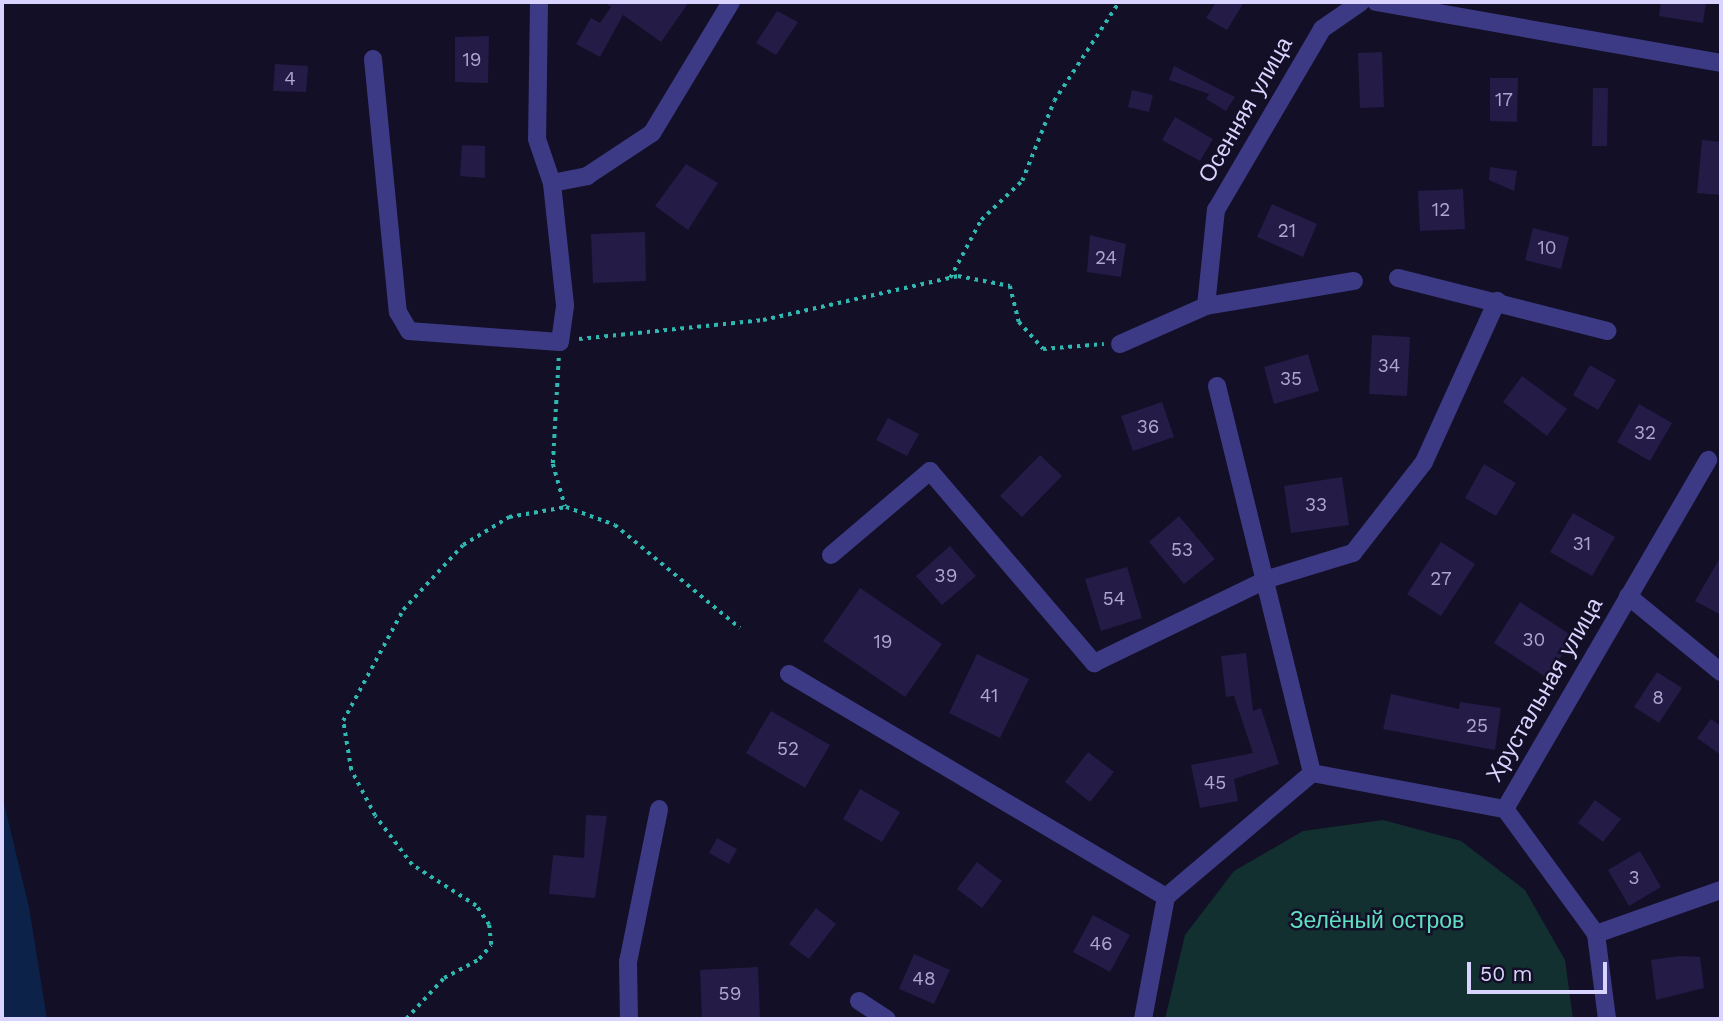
<!DOCTYPE html>
<meta charset="utf-8">
<style>
body{margin:0}
#map{position:relative;width:1723px;height:1021px;overflow:hidden;background:#130f26;font-family:"Work Sans",sans-serif}
div>[style]{position:absolute}
[style*='--x']{left:calc(var(--x)*1px);top:calc(var(--y)*1px);width:calc(var(--w)*1px);rotate:calc(var(--a)*1deg)}
.green>*{inset:0;background:#12302f}
.water>*{inset:0;background:#0c2248}
.building>*{inset:0;background:#241b47}
.path>*{height:3.5px;margin-top:-1.75px;transform-origin:0;background:repeating-linear-gradient(90deg,#2fb8b0 0 3.5px,transparent 0 8.5px)}
.street>*{height:18px;margin:-9px;padding:0 9px;transform-origin:9px;border-radius:9px;background:#3d3a85}
span{translate:-50% -50%;white-space:nowrap;text-align:center;line-height:1.15;-webkit-text-stroke:5px #130f26;paint-order:stroke}
.number-label{font-size:19px;color:#aca6d1}
.number-label span{-webkit-text-stroke-width:0}
.street-label{font-size:23px;color:#d9d4ff}
.park-label{font-size:23px;color:#5fe0c0}
.frame{position:absolute;inset:0;border:4px solid #d9d4ff;pointer-events:none}
.scale{position:absolute;left:1467px;top:962px;width:140px;height:32px;box-sizing:border-box;border:4px solid #d9d4ff;border-top:0;padding-left:9px;font-size:21px;line-height:24px;white-space:nowrap;color:#d9d4ff;-webkit-text-stroke:5px #130f26;paint-order:stroke}
</style>
<div id="map">
<div class="green">
<i style="clip-path:polygon(1383px 820px,1461px 841px,1525px 890px,1565px 960px,1573px 1019px,1165px 1019px,1185px 935px,1234px 871px,1303px 831px)"></i>
</div>
<div class="water">
<i style="clip-path:polygon(2px 795px,29px 907px,47px 1019px,2px 1019px)"></i>
</div>
<div class="building">
<i style="clip-path:polygon(604px 2px,689px 2px,661px 42px,623px 15px,600px 57px,576px 44px,591px 18px,600px 23px,611px 7px)"></i>
<i style="clip-path:polygon(1216px 2px,1244px 2px,1227px 30px,1206px 18px)"></i>
<i style="clip-path:polygon(1661px 2px,1706px 2px,1703px 23px,1659px 16px)"></i>
<i style="clip-path:polygon(777px 11px,798px 22px,776px 55px,756px 43px)"></i>
<i style="clip-path:polygon(489px 36px,488px 83px,455px 82px,455px 37px)"></i>
<i style="clip-path:polygon(1382px 52px,1384px 107px,1360px 108px,1358px 53px)"></i>
<i style="clip-path:polygon(275px 64px,308px 66px,306px 92px,273px 91px)"></i>
<i style="clip-path:polygon(1174px 66px,1235px 97px,1226px 111px,1206px 99px,1209px 94px,1169px 80px)"></i>
<i style="clip-path:polygon(1490px 78px,1518px 78px,1517px 122px,1490px 121px)"></i>
<i style="clip-path:polygon(1593px 88px,1608px 88px,1607px 146px,1592px 146px)"></i>
<i style="clip-path:polygon(1132px 90px,1153px 95px,1149px 112px,1128px 107px)"></i>
<i style="clip-path:polygon(1175px 117px,1213px 139px,1200px 161px,1162px 140px)"></i>
<i style="clip-path:polygon(1702px 140px,1721px 142px,1721px 195px,1697px 193px)"></i>
<i style="clip-path:polygon(462px 145px,485px 146px,485px 178px,460px 176px)"></i>
<i style="clip-path:polygon(686px 164px,718px 183px,688px 230px,655px 206px)"></i>
<i style="clip-path:polygon(1490px 167px,1517px 171px,1514px 191px,1489px 180px)"></i>
<i style="clip-path:polygon(1463px 189px,1465px 229px,1420px 231px,1418px 191px)"></i>
<i style="clip-path:polygon(1272px 204px,1317px 224px,1303px 257px,1257px 237px)"></i>
<i style="clip-path:polygon(1533px 228px,1569px 237px,1561px 269px,1525px 260px)"></i>
<i style="clip-path:polygon(645px 232px,646px 281px,593px 283px,591px 234px)"></i>
<i style="clip-path:polygon(1090px 235px,1126px 244px,1121px 277px,1087px 272px)"></i>
<i style="clip-path:polygon(1372px 335px,1410px 337px,1407px 396px,1369px 394px)"></i>
<i style="clip-path:polygon(1308px 354px,1319px 391px,1274px 404px,1264px 367px)"></i>
<i style="clip-path:polygon(1590px 365px,1616px 380px,1598px 410px,1573px 395px)"></i>
<i style="clip-path:polygon(1522px 376px,1567px 409px,1547px 436px,1503px 402px)"></i>
<i style="clip-path:polygon(1162px 402px,1174px 437px,1133px 451px,1121px 416px)"></i>
<i style="clip-path:polygon(1639px 404px,1672px 423px,1650px 461px,1617px 442px)"></i>
<i style="clip-path:polygon(888px 418px,919px 434px,907px 456px,876px 440px)"></i>
<i style="clip-path:polygon(1040px 455px,1062px 476px,1022px 517px,1000px 496px)"></i>
<i style="clip-path:polygon(1484px 464px,1516px 483px,1496px 516px,1465px 498px)"></i>
<i style="clip-path:polygon(1342px 477px,1349px 525px,1291px 533px,1284px 486px)"></i>
<i style="clip-path:polygon(1573px 513px,1615px 537px,1592px 576px,1550px 552px)"></i>
<i style="clip-path:polygon(1179px 516px,1215px 559px,1184px 584px,1149px 542px)"></i>
<i style="clip-path:polygon(1441px 542px,1475px 564px,1441px 616px,1407px 594px)"></i>
<i style="clip-path:polygon(950px 546px,976px 576px,942px 605px,916px 576px)"></i>
<i style="clip-path:polygon(1721px 556px,1721px 615px,1695px 601px)"></i>
<i style="clip-path:polygon(1127px 567px,1142px 618px,1101px 631px,1085px 579px)"></i>
<i style="clip-path:polygon(860px 588px,942px 644px,905px 697px,823px 641px)"></i>
<i style="clip-path:polygon(1520px 602px,1574px 637px,1547px 678px,1494px 643px)"></i>
<i style="clip-path:polygon(1246px 653px,1253px 711px,1261px 708px,1279px 764px,1234px 779px,1238px 801px,1200px 808px,1191px 765px,1253px 753px,1234px 696px,1226px 697px,1221px 656px)"></i>
<i style="clip-path:polygon(977px 654px,1029px 679px,1000px 738px,949px 713px)"></i>
<i style="clip-path:polygon(1657px 672px,1682px 688px,1659px 723px,1634px 707px)"></i>
<i style="clip-path:polygon(1391px 694px,1459px 709px,1460px 702px,1501px 708px,1495px 750px,1383px 729px)"></i>
<i style="clip-path:polygon(771px 711px,830px 745px,805px 788px,746px 753px)"></i>
<i style="clip-path:polygon(1711px 719px,1721px 726px,1721px 755px,1697px 738px)"></i>
<i style="clip-path:polygon(1088px 752px,1114px 772px,1090px 802px,1065px 782px)"></i>
<i style="clip-path:polygon(860px 789px,900px 812px,882px 842px,843px 819px)"></i>
<i style="clip-path:polygon(1595px 800px,1621px 819px,1603px 842px,1578px 823px)"></i>
<i style="clip-path:polygon(586px 815px,607px 816px,595px 898px,549px 894px,553px 855px,584px 858px)"></i>
<i style="clip-path:polygon(717px 838px,737px 849px,729px 864px,709px 853px)"></i>
<i style="clip-path:polygon(1640px 851px,1661px 887px,1629px 906px,1608px 870px)"></i>
<i style="clip-path:polygon(977px 862px,1002px 881px,982px 908px,957px 889px)"></i>
<i style="clip-path:polygon(816px 908px,836px 924px,809px 959px,789px 944px)"></i>
<i style="clip-path:polygon(1093px 915px,1130px 935px,1110px 972px,1073px 952px)"></i>
<i style="clip-path:polygon(914px 954px,950px 970px,934px 1004px,899px 989px)"></i>
<i style="clip-path:polygon(1680px 956px,1700px 957px,1704px 988px,1656px 1000px,1651px 960px)"></i>
<i style="clip-path:polygon(758px 967px,760px 1019px,702px 1019px,700px 970px)"></i>
</div>
<div class="path">
<i style="--x:950;--y:278;--w:66;--a:-61.9"></i>
<i style="--x:981;--y:220;--w:57;--a:-43.6"></i>
<i style="--x:1022;--y:181;--w:86;--a:-68.2"></i>
<i style="--x:1054;--y:101;--w:118;--a:-56.7"></i>
<i style="--x:579;--y:339;--w:185;--a:-5.9"></i>
<i style="--x:763;--y:320;--w:200;--a:-12.7"></i>
<i style="--x:958;--y:276;--w:53;--a:10.9"></i>
<i style="--x:1010;--y:286;--w:37;--a:76"></i>
<i style="--x:1019;--y:322;--w:36;--a:48"></i>
<i style="--x:1043;--y:349;--w:61;--a:-4.7"></i>
<i style="--x:559;--y:358;--w:106;--a:93.2"></i>
<i style="--x:553;--y:464;--w:44;--a:74.1"></i>
<i style="--x:406;--y:1019;--w:56;--a:-47.2"></i>
<i style="--x:444;--y:978;--w:40;--a:-28"></i>
<i style="--x:479;--y:959;--w:18;--a:-49"></i>
<i style="--x:491;--y:945;--w:20;--a:-96"></i>
<i style="--x:489;--y:925;--w:23;--a:-124"></i>
<i style="--x:476;--y:906;--w:76;--a:-147.4"></i>
<i style="--x:412;--y:865;--w:61;--a:-127.1"></i>
<i style="--x:375;--y:816;--w:52;--a:-117.6"></i>
<i style="--x:351;--y:770;--w:50;--a:-99.3"></i>
<i style="--x:343;--y:721;--w:126;--a:-61.6"></i>
<i style="--x:403;--y:610;--w:88;--a:-47.3"></i>
<i style="--x:463;--y:545;--w:54;--a:-31.3"></i>
<i style="--x:509;--y:517;--w:58;--a:-10"></i>
<i style="--x:566;--y:507;--w:52;--a:20.2"></i>
<i style="--x:615;--y:525;--w:162;--a:39.5"></i>
</div>
<div class="street">
<i style="--x:539;--y:2;--w:137;--a:90.8"></i>
<i style="--x:537;--y:139;--w:46;--a:71.2"></i>
<i style="--x:1376;--y:2;--w:350;--a:10"></i>
<i style="--x:373;--y:59;--w:254;--a:84.4"></i>
<i style="--x:398;--y:312;--w:22;--a:60"></i>
<i style="--x:409;--y:331;--w:151;--a:4.2"></i>
<i style="--x:560;--y:342;--w:37;--a:-82"></i>
<i style="--x:565;--y:305;--w:123;--a:-96.1"></i>
<i style="--x:552;--y:183;--w:36;--a:-11"></i>
<i style="--x:587;--y:176;--w:78;--a:-33.5"></i>
<i style="--x:652;--y:133;--w:153;--a:-58.9"></i>
<i style="--x:1398;--y:278;--w:216;--a:14.2"></i>
<i style="--x:1206;--y:306;--w:97;--a:-84.1"></i>
<i style="--x:1216;--y:210;--w:210;--a:-59.6"></i>
<i style="--x:1322;--y:29;--w:47;--a:-34.7"></i>
<i style="--x:1120;--y:344;--w:94;--a:-23.8"></i>
<i style="--x:1206;--y:306;--w:150;--a:-9.6"></i>
<i style="--x:1217;--y:386;--w:398;--a:76.2"></i>
<i style="--x:831;--y:555;--w:130;--a:-40.3"></i>
<i style="--x:930;--y:471;--w:253;--a:49.5"></i>
<i style="--x:1094;--y:663;--w:193;--a:-25.8"></i>
<i style="--x:1268;--y:579;--w:89;--a:-17"></i>
<i style="--x:1353;--y:553;--w:115;--a:-52"></i>
<i style="--x:1424;--y:462;--w:177;--a:-65.6"></i>
<i style="--x:1628;--y:596;--w:120;--a:39.3"></i>
<i style="--x:789;--y:674;--w:438;--a:30.6"></i>
<i style="--x:1505;--y:809;--w:404;--a:-59.8"></i>
<i style="--x:1596;--y:934;--w:133;--a:-19.4"></i>
<i style="--x:859;--y:1001;--w:33;--a:33"></i>
<i style="--x:629;--y:1019;--w:57;--a:-91"></i>
<i style="--x:628;--y:962;--w:156;--a:-78.5"></i>
<i style="--x:1143;--y:1019;--w:124;--a:-79.3"></i>
<i style="--x:1166;--y:897;--w:192;--a:-40.3"></i>
<i style="--x:1312;--y:773;--w:196;--a:10.6"></i>
<i style="--x:1505;--y:809;--w:155;--a:53.9"></i>
<i style="--x:1596;--y:934;--w:86;--a:82.6"></i>
</div>
<div class="number-label">
<span style="left:472px;top:60px">19</span>
<span style="left:290px;top:79px">4</span>
<span style="left:1504px;top:100px">17</span>
<span style="left:1441px;top:210px">12</span>
<span style="left:1287px;top:231px">21</span>
<span style="left:1547px;top:248px">10</span>
<span style="left:1106px;top:258px">24</span>
<span style="left:1389px;top:366px">34</span>
<span style="left:1291px;top:379px">35</span>
<span style="left:1148px;top:427px">36</span>
<span style="left:1645px;top:433px">32</span>
<span style="left:1316px;top:505px">33</span>
<span style="left:1582px;top:544px">31</span>
<span style="left:1182px;top:550px">53</span>
<span style="left:946px;top:576px">39</span>
<span style="left:1441px;top:579px">27</span>
<span style="left:1114px;top:599px">54</span>
<span style="left:1534px;top:640px">30</span>
<span style="left:883px;top:642px">19</span>
<span style="left:989px;top:696px">41</span>
<span style="left:1658px;top:698px">8</span>
<span style="left:1477px;top:726px">25</span>
<span style="left:788px;top:749px">52</span>
<span style="left:1215px;top:783px">45</span>
<span style="left:1634px;top:878px">3</span>
<span style="left:1101px;top:944px">46</span>
<span style="left:924px;top:979px">48</span>
<span style="left:730px;top:994px">59</span>
</div>
<div class="street-label">
<span style="left:1246px;top:110px;rotate:-60deg">Осенняя улица</span>
<span style="left:1545px;top:690px;rotate:-60deg">Хрустальная улица</span>
</div>
<div class="park-label">
<span style="left:1377px;top:921px">Зелёный остров</span>
</div>
<div class="frame"></div>
<div class="scale">50 m</div>
</div>
